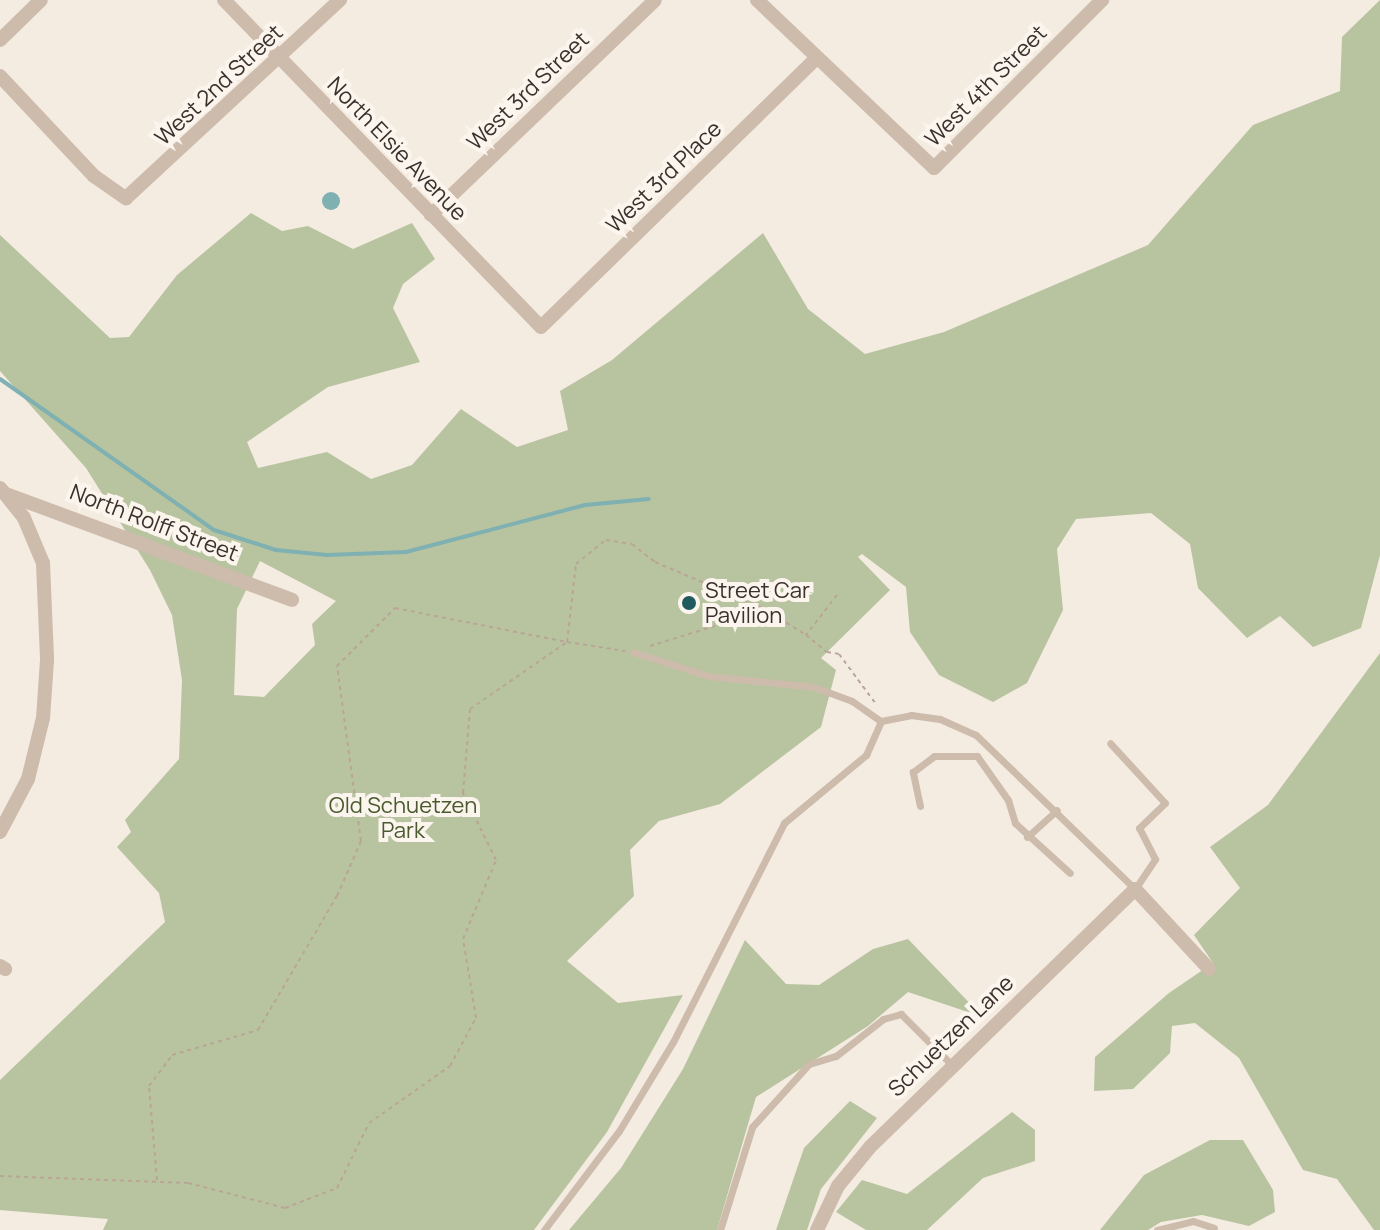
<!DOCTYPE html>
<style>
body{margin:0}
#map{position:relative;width:1380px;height:1230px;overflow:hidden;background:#f4ebe1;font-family:Manrope,sans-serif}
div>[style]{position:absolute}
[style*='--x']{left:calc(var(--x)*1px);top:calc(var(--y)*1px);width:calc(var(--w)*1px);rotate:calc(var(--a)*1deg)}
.green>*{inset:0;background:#b8c4a0}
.water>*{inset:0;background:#7fb0b2}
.round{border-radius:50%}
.stream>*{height:4px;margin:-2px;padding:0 2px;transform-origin:2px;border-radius:2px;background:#7fb0b2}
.building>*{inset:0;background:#c8694b}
.path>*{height:2px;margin-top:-1px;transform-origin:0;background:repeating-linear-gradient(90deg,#b9a596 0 4px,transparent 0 8px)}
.lane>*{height:7px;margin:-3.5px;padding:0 3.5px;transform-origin:3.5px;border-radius:3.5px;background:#cdbbac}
.street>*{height:14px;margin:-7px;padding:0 7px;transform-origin:7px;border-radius:7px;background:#cdbbac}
.dots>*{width:22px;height:22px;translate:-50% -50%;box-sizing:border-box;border:4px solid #fbf5ee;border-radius:50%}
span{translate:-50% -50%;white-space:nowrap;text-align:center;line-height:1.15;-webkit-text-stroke:8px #fbf5ee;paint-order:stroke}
.street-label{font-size:22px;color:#3b302b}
.poi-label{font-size:22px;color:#3b302b}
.left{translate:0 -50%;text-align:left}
.park-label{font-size:22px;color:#4a5a2e}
</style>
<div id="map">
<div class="green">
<i style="clip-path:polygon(evenodd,1380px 0,1380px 555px,1361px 628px,1313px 647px,1280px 616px,1247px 638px,1198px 588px,1190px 544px,1151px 513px,1076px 519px,1057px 549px,1063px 610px,1027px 683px,993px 702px,939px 675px,910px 632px,906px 587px,862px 554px,858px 557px,890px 590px,821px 658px,836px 670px,821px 727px,720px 804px,659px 821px,630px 850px,634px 896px,567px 961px,618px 1003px,683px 995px,607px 1132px,534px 1230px,103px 1230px,108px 1219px,0 1210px,0 1080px,165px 922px,159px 893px,117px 847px,131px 832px,125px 820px,179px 759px,182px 680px,172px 615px,150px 570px,86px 468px,0 371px,0 235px,110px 338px,129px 337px,177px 275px,251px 213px,282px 231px,308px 226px,353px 249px,412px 223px,435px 259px,403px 284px,393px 308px,420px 362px,328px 387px,247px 442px,258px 468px,327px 452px,371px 479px,412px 465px,461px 409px,517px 447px,568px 430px,560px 391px,612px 360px,763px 233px,808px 309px,865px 354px,944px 332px,1148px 245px,1253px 125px,1340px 91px,1342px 37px,1380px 0,260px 561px,336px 601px,312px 624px,315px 645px,264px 697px,234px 695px,237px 609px,260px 561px)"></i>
<i style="clip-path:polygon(1380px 653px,1380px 1230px,1374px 1230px,1337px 1179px,1303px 1170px,1239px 1058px,1195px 1023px,1172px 1026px,1170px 1053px,1133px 1089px,1094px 1091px,1095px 1057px,1169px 993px,1213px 963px,1194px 935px,1240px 888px,1210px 847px,1268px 805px)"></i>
<i style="clip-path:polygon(908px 939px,983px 1017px,908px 992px,868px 1026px,756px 1097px,717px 1230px,569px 1230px,621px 1168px,683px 1069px,745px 940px,786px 984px,819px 985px,873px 949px)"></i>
<i style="clip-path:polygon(850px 1101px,877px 1118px,821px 1189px,807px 1230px,776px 1230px,804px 1148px)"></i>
<i style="clip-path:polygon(1012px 1112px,1035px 1130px,1035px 1161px,983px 1178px,927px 1230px,866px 1230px,836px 1212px,862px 1180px,907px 1194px)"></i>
<i style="clip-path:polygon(1210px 1140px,1243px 1140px,1273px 1190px,1275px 1212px,1249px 1226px,1202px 1215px,1161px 1222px,1148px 1230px,1100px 1230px,1144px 1175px)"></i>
</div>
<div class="water">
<i class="round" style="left:322px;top:192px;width:18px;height:18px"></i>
</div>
<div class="stream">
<i style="--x:0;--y:379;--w:262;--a:35.2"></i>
<i style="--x:214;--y:530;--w:65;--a:17.9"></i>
<i style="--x:276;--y:550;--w:51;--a:5.6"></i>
<i style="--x:327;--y:555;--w:79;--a:-2.2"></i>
<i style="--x:406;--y:552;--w:185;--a:-14.7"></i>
<i style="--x:585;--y:505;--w:64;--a:-5.4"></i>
</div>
<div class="building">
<i style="clip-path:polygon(684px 595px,699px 601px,694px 612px,679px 605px)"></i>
</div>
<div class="path">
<i style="--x:837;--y:595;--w:51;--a:127.8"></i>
<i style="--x:806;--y:635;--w:27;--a:39"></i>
<i style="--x:827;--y:652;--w:12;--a:9"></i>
<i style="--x:839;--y:654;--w:62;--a:53.5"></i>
<i style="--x:650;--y:646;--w:121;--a:-17.2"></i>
<i style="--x:766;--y:610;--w:47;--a:32"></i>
<i style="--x:0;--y:1176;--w:188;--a:2.1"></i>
<i style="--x:188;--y:1183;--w:100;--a:14.5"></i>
<i style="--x:285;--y:1208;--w:56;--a:-21"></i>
<i style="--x:337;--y:1188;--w:72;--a:-63.8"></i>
<i style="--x:369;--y:1123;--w:99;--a:-35.1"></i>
<i style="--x:450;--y:1066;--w:55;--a:-61.6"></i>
<i style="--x:476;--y:1018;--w:80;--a:-99.3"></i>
<i style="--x:463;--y:939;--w:86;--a:-67.3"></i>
<i style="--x:496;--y:860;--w:75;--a:-116.2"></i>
<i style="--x:463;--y:793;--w:84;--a:-85.2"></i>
<i style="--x:470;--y:709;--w:118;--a:-34.6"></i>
<i style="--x:567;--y:642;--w:59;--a:8.8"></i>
<i style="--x:157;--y:1180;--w:94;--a:-94.9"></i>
<i style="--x:149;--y:1086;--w:39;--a:-53"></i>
<i style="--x:172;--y:1055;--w:90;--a:-16.2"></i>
<i style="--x:258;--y:1030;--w:156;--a:-59.5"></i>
<i style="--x:337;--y:896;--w:60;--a:-66.4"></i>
<i style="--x:361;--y:841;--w:177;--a:-97.8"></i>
<i style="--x:337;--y:666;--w:82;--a:-45"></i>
<i style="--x:395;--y:608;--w:175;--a:11.2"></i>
<i style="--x:567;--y:642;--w:79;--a:-83.4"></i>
<i style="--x:576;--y:564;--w:38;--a:-39"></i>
<i style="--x:606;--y:540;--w:26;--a:9"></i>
<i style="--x:632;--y:544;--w:29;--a:38"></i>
<i style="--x:655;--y:562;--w:120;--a:23.1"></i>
</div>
<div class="lane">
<i style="--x:633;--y:652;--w:79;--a:17.7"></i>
<i style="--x:708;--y:676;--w:107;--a:5.9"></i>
<i style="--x:814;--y:687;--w:40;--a:20.2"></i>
<i style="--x:852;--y:701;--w:35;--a:35"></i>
<i style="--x:920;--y:806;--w:35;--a:-102"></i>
<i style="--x:913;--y:772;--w:26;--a:-37"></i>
<i style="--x:934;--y:756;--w:43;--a:0"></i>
<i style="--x:977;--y:756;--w:54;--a:54.8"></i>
<i style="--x:1008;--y:800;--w:24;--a:73"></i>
<i style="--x:1015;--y:823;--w:74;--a:42.3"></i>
<i style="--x:1027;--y:837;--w:40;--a:-42"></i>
<i style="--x:544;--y:1230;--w:124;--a:-52.9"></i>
<i style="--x:619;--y:1131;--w:104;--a:-58.8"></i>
<i style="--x:673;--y:1042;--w:246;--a:-63.1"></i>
<i style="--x:784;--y:823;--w:107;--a:-39.7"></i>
<i style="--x:866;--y:755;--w:37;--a:-66"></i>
<i style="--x:881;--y:721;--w:31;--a:-11"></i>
<i style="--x:911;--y:715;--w:29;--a:8"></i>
<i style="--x:940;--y:719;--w:39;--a:24"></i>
<i style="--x:976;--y:735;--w:221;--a:44.1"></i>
<i style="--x:1135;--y:889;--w:36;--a:-56"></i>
<i style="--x:1155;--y:859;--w:35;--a:-117"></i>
<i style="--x:1139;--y:828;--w:36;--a:-44"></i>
<i style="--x:1165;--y:803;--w:81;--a:-132.5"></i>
<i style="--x:720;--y:1230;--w:108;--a:-72.7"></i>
<i style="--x:752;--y:1127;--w:85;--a:-47.9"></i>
<i style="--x:809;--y:1064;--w:28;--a:-17"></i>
<i style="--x:836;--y:1056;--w:60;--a:-38.2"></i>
<i style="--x:883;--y:1019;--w:19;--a:-16"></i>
<i style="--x:901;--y:1014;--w:72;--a:45"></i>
<i style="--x:1157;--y:1230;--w:37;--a:-14"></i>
<i style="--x:1193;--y:1221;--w:22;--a:18"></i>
</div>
<div class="street">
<i style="--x:224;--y:0;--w:455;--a:45.9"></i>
<i style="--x:541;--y:327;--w:385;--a:-44.3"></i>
<i style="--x:757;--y:0;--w:244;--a:43.5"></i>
<i style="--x:934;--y:168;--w:238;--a:-45"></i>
<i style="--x:0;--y:40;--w:57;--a:-44.3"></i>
<i style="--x:0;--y:76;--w:137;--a:46.8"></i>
<i style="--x:94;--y:176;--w:39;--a:35"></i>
<i style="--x:126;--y:198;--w:292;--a:-42.8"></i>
<i style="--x:431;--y:215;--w:310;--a:-43.8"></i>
<i style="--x:0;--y:488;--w:38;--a:51"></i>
<i style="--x:24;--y:518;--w:49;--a:67.1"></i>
<i style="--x:43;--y:563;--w:97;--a:87.6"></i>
<i style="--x:47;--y:660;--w:58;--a:93.9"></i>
<i style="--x:43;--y:718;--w:63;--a:103.8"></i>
<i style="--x:28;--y:779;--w:60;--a:117.8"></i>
<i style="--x:6;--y:494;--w:305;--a:20.3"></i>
<i style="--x:0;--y:966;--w:6;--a:31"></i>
<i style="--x:817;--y:1230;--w:49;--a:-64.5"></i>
<i style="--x:838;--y:1186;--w:50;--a:-50.6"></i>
<i style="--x:870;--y:1147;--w:370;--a:-44.2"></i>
<i style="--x:1135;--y:889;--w:109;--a:47.2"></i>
</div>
<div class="dots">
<i style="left:689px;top:603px;background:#1f5a5e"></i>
</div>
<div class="street-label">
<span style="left:219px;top:85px;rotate:-43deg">West 2nd Street</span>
<span style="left:986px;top:86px;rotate:-45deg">West 4th Street</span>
<span style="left:528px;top:91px;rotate:-44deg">West 3rd Street</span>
<span style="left:397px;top:149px;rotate:46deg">North Elsie Avenue</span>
<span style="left:664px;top:177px;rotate:-44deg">West 3rd Place</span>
<span style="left:154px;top:523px;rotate:21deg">North Rolff Street</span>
<span style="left:951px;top:1036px;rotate:-44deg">Schuetzen Lane</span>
</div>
<div class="poi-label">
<span class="left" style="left:705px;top:603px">Street Car<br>Pavilion</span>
</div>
<div class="park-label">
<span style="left:403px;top:818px">Old Schuetzen<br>Park</span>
</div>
</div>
